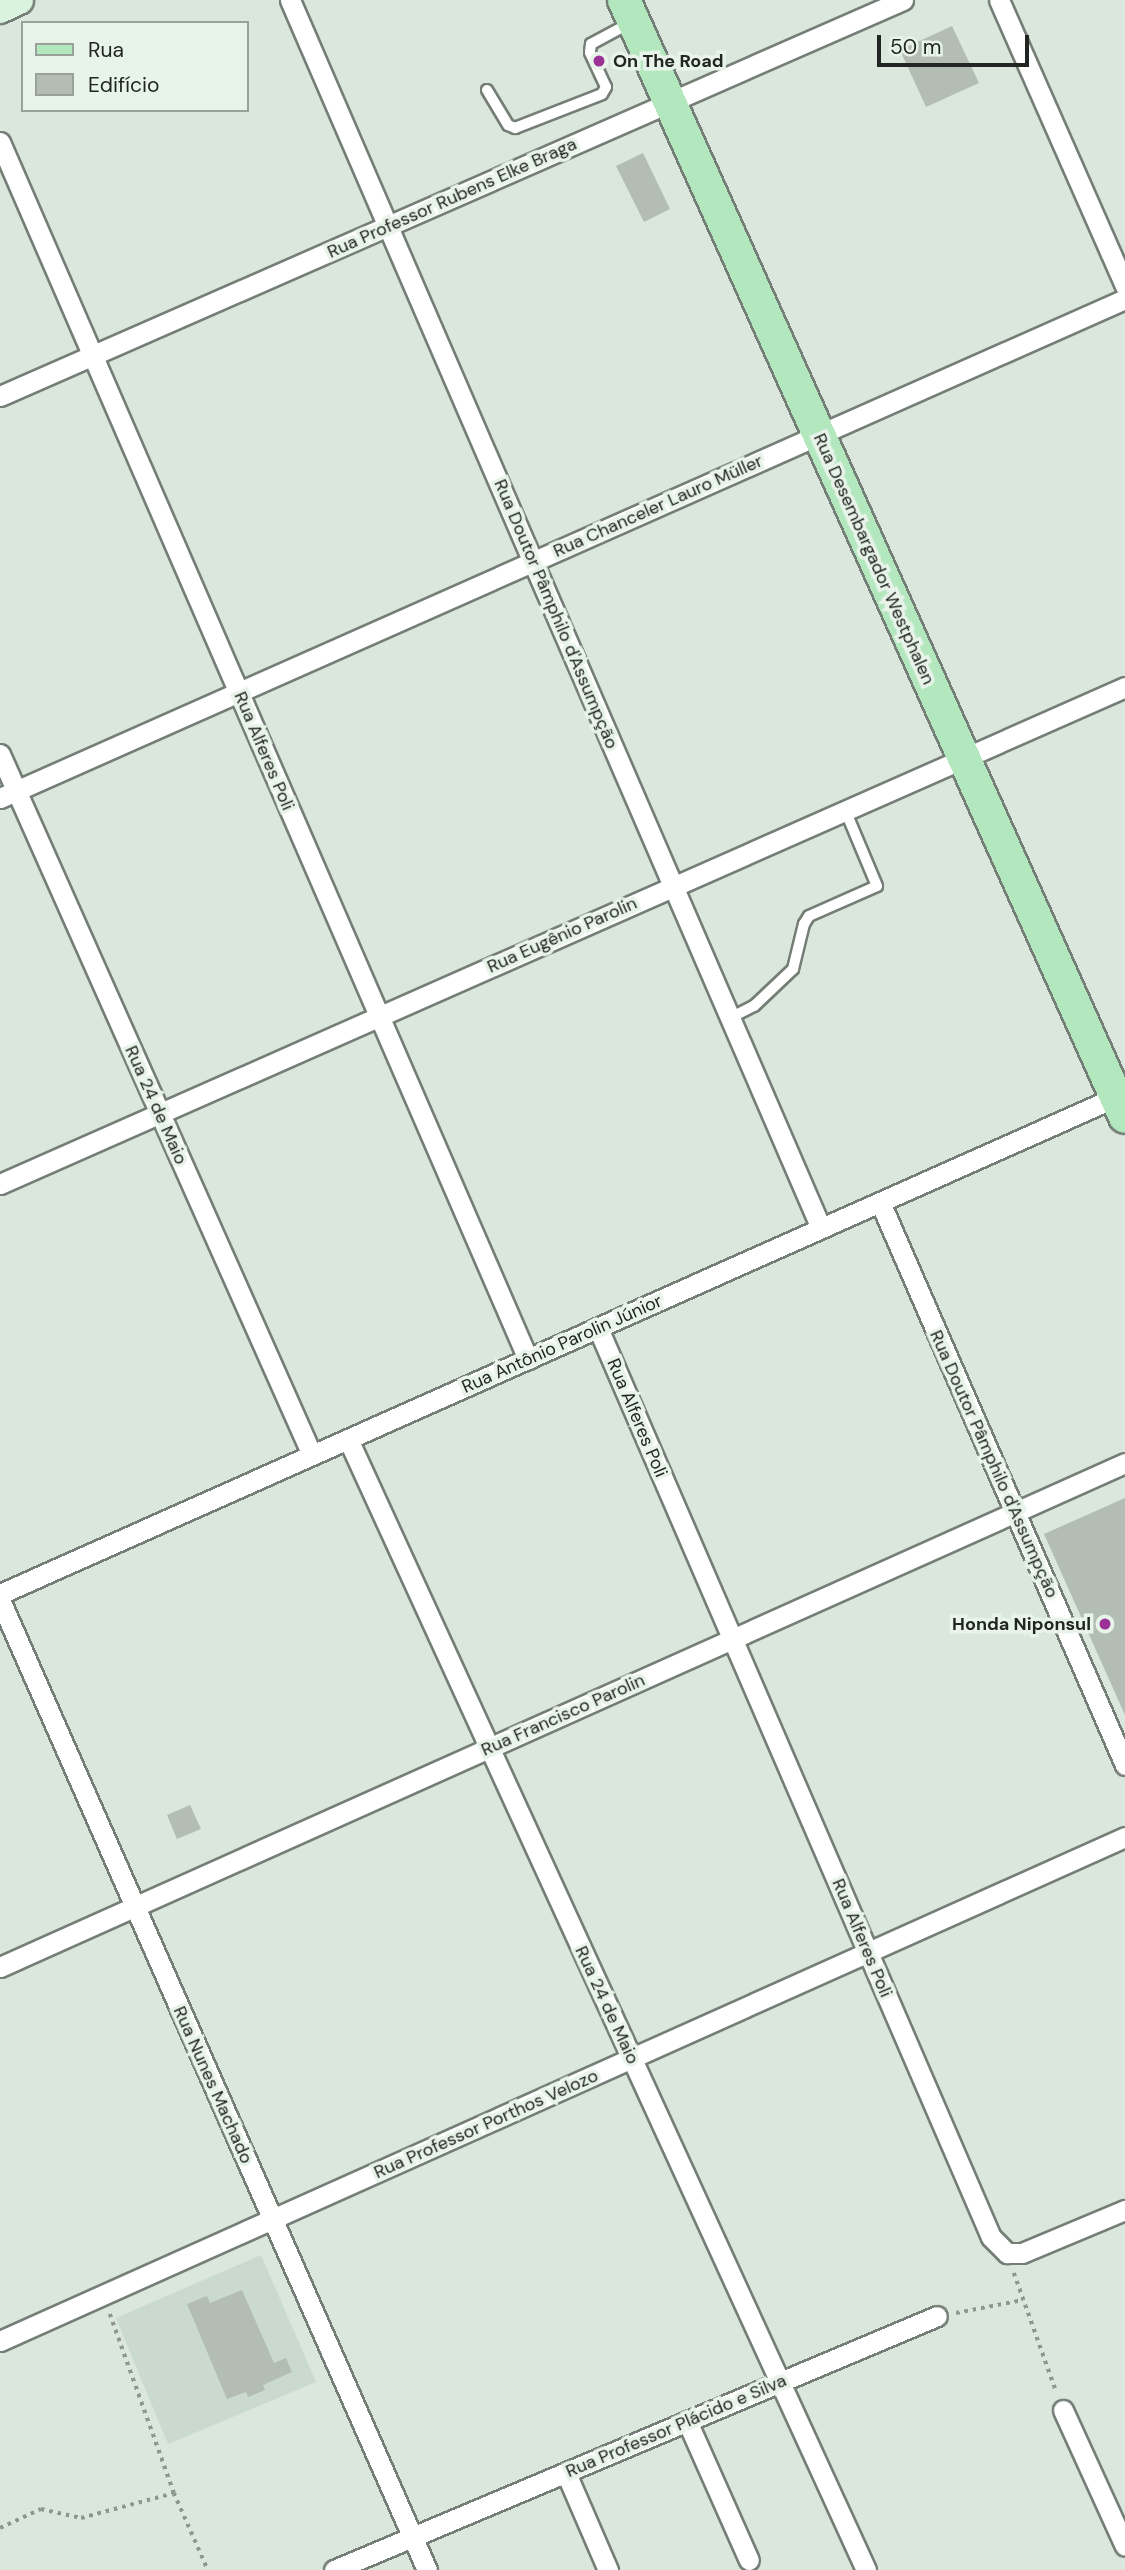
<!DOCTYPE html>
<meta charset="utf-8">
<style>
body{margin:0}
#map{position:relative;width:1125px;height:2570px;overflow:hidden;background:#dbe6dc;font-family:"DM Sans",sans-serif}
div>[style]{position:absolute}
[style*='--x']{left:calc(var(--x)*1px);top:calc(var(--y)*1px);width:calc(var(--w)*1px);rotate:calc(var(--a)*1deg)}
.built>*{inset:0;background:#cadacc}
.building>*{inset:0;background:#b3bdb4}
.path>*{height:3.5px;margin-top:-1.75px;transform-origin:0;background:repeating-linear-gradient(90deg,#8e968f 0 3.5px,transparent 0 8.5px)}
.roads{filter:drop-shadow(2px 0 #747e76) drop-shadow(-2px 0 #747e76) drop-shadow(0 2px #747e76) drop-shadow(0 -2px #747e76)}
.service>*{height:10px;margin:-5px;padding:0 5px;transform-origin:5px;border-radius:5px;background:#fff}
.minor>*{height:19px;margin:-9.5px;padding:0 9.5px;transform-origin:9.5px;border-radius:9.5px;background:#fff}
.secondary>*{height:28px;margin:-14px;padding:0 14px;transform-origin:14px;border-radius:14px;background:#d9f3df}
.primary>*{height:32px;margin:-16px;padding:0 16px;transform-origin:16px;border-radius:16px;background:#b3e7be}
.dots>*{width:19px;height:19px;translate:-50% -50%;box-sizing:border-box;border:4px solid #e8f3e9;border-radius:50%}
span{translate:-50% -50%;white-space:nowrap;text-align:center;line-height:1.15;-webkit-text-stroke:7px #e8f3e9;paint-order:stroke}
.poi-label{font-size:18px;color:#222623;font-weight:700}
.left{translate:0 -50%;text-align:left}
.right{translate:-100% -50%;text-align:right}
.street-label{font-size:18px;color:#222623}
.legend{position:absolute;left:21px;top:21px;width:228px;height:91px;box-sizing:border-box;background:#e8f3e9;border:2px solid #99a19a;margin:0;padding:9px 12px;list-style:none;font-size:21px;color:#222623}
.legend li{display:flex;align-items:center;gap:14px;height:35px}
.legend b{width:35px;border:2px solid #99a19a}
.scale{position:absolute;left:877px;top:35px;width:152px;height:32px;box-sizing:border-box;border:4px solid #222623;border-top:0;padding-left:9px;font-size:21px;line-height:24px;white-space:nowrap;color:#222623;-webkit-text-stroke:5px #e8f3e9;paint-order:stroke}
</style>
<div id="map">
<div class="built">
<i style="clip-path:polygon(261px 2255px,316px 2382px,168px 2444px,116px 2318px)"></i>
</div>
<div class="building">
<i style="clip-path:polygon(952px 26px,979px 83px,926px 107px,900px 50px)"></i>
<i style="clip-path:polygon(643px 153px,670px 209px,644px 222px,616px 166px)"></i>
<i style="clip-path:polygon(1125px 1498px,1125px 1715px,1044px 1534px)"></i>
<i style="clip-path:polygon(190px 1805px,201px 1829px,177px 1839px,167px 1815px)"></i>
<i style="clip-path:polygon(242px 2290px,274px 2363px,286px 2358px,292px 2372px,263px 2385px,265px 2390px,248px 2397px,246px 2392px,227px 2399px,187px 2304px,207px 2296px,210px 2303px)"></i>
</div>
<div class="path">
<i style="--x:1014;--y:2273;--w:125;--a:70.4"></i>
<i style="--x:956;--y:2313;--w:68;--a:-11"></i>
<i style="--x:110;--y:2314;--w:190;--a:70.3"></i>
<i style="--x:174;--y:2493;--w:84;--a:66.2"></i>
<i style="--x:0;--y:2528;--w:45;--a:-24.9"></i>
<i style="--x:41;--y:2509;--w:41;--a:12.7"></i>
<i style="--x:81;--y:2518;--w:96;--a:-15"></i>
</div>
<div class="roads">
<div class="service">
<i style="--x:487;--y:90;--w:41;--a:59"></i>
<i style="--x:508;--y:125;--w:8;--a:23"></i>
<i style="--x:515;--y:128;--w:93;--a:-21.3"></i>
<i style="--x:602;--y:94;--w:8;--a:-60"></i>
<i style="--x:606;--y:87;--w:38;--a:-115"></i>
<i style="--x:590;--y:52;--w:8;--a:-83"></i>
<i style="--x:591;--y:44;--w:44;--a:-28.3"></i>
<i style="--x:730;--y:1018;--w:27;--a:-27"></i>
<i style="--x:754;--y:1006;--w:54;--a:-43.5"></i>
<i style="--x:793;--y:969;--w:46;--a:-76.3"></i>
<i style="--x:804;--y:924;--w:9;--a:-58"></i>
<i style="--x:809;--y:916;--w:74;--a:-23.8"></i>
<i style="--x:877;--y:886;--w:82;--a:-112.8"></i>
</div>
<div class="minor">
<i style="--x:290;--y:0;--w:1338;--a:66.62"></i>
<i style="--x:999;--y:0;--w:313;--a:66.2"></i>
<i style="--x:0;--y:142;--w:1327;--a:66.55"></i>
<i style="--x:0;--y:396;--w:986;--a:-23.68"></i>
<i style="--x:0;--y:754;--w:767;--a:66.01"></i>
<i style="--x:0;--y:798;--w:1231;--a:-23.92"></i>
<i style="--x:0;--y:1184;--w:1230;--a:-23.83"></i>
<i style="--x:880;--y:1202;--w:614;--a:66.48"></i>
<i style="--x:598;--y:1328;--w:990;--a:66.62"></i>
<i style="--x:991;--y:2237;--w:23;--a:45"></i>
<i style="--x:1007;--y:2253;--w:15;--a:0"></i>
<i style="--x:1022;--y:2253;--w:112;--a:-22.7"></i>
<i style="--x:348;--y:1439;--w:1244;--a:65.39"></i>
<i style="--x:0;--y:1594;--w:1232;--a:-24.01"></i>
<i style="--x:0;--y:1600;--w:1060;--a:66.24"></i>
<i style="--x:0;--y:1967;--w:1233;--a:-24.13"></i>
<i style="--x:0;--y:2341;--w:1233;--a:-24.13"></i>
<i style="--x:1063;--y:2410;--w:149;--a:65.5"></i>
<i style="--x:687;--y:2421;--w:152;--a:66"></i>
<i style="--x:566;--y:2473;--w:106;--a:66.6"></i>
<i style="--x:334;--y:2570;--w:654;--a:-22.84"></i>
</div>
<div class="secondary">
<i style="--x:0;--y:9;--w:21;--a:-25"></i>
</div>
<div class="primary">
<i style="--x:624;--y:0;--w:1224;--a:65.84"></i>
</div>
</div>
<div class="dots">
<i style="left:599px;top:61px;background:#9b3397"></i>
<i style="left:1105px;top:1624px;background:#9b3397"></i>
</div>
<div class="poi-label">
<span class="left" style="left:613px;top:61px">On The Road</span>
<span class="right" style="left:1091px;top:1624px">Honda Niponsul</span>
</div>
<div class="street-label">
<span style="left:452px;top:198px;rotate:-24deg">Rua Professor Rubens Elke Braga</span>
<span style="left:658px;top:506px;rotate:-24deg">Rua Chanceler Lauro Müller</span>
<span style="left:874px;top:559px;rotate:66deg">Rua Desembargador Westphalen</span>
<span style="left:556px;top:614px;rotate:67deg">Rua Doutor Pâmphilo d'Assumpção</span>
<span style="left:264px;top:751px;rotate:67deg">Rua Alferes Poli</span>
<span style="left:562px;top:935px;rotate:-24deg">Rua Eugênio Parolin</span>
<span style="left:156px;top:1105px;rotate:66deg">Rua 24 de Maio</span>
<span style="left:562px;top:1344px;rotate:-24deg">Rua Antônio Parolin Júnior</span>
<span style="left:637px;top:1418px;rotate:67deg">Rua Alferes Poli</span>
<span style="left:994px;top:1464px;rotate:66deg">Rua Doutor Pâmphilo d'Assumpção</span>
<span style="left:563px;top:1715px;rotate:-24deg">Rua Francisco Parolin</span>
<span style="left:862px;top:1938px;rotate:67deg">Rua Alferes Poli</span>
<span style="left:607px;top:2005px;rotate:65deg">Rua 24 de Maio</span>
<span style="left:213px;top:2085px;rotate:66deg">Rua Nunes Machado</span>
<span style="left:486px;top:2124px;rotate:-24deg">Rua Professor Porthos Velozo</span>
<span style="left:676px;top:2426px;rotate:-23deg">Rua Professor Plácido e Silva</span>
</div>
<ul class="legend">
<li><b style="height:9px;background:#b3e7be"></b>Rua</li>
<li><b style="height:19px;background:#b3bdb4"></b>Edifício</li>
</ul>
<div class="scale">50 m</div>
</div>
